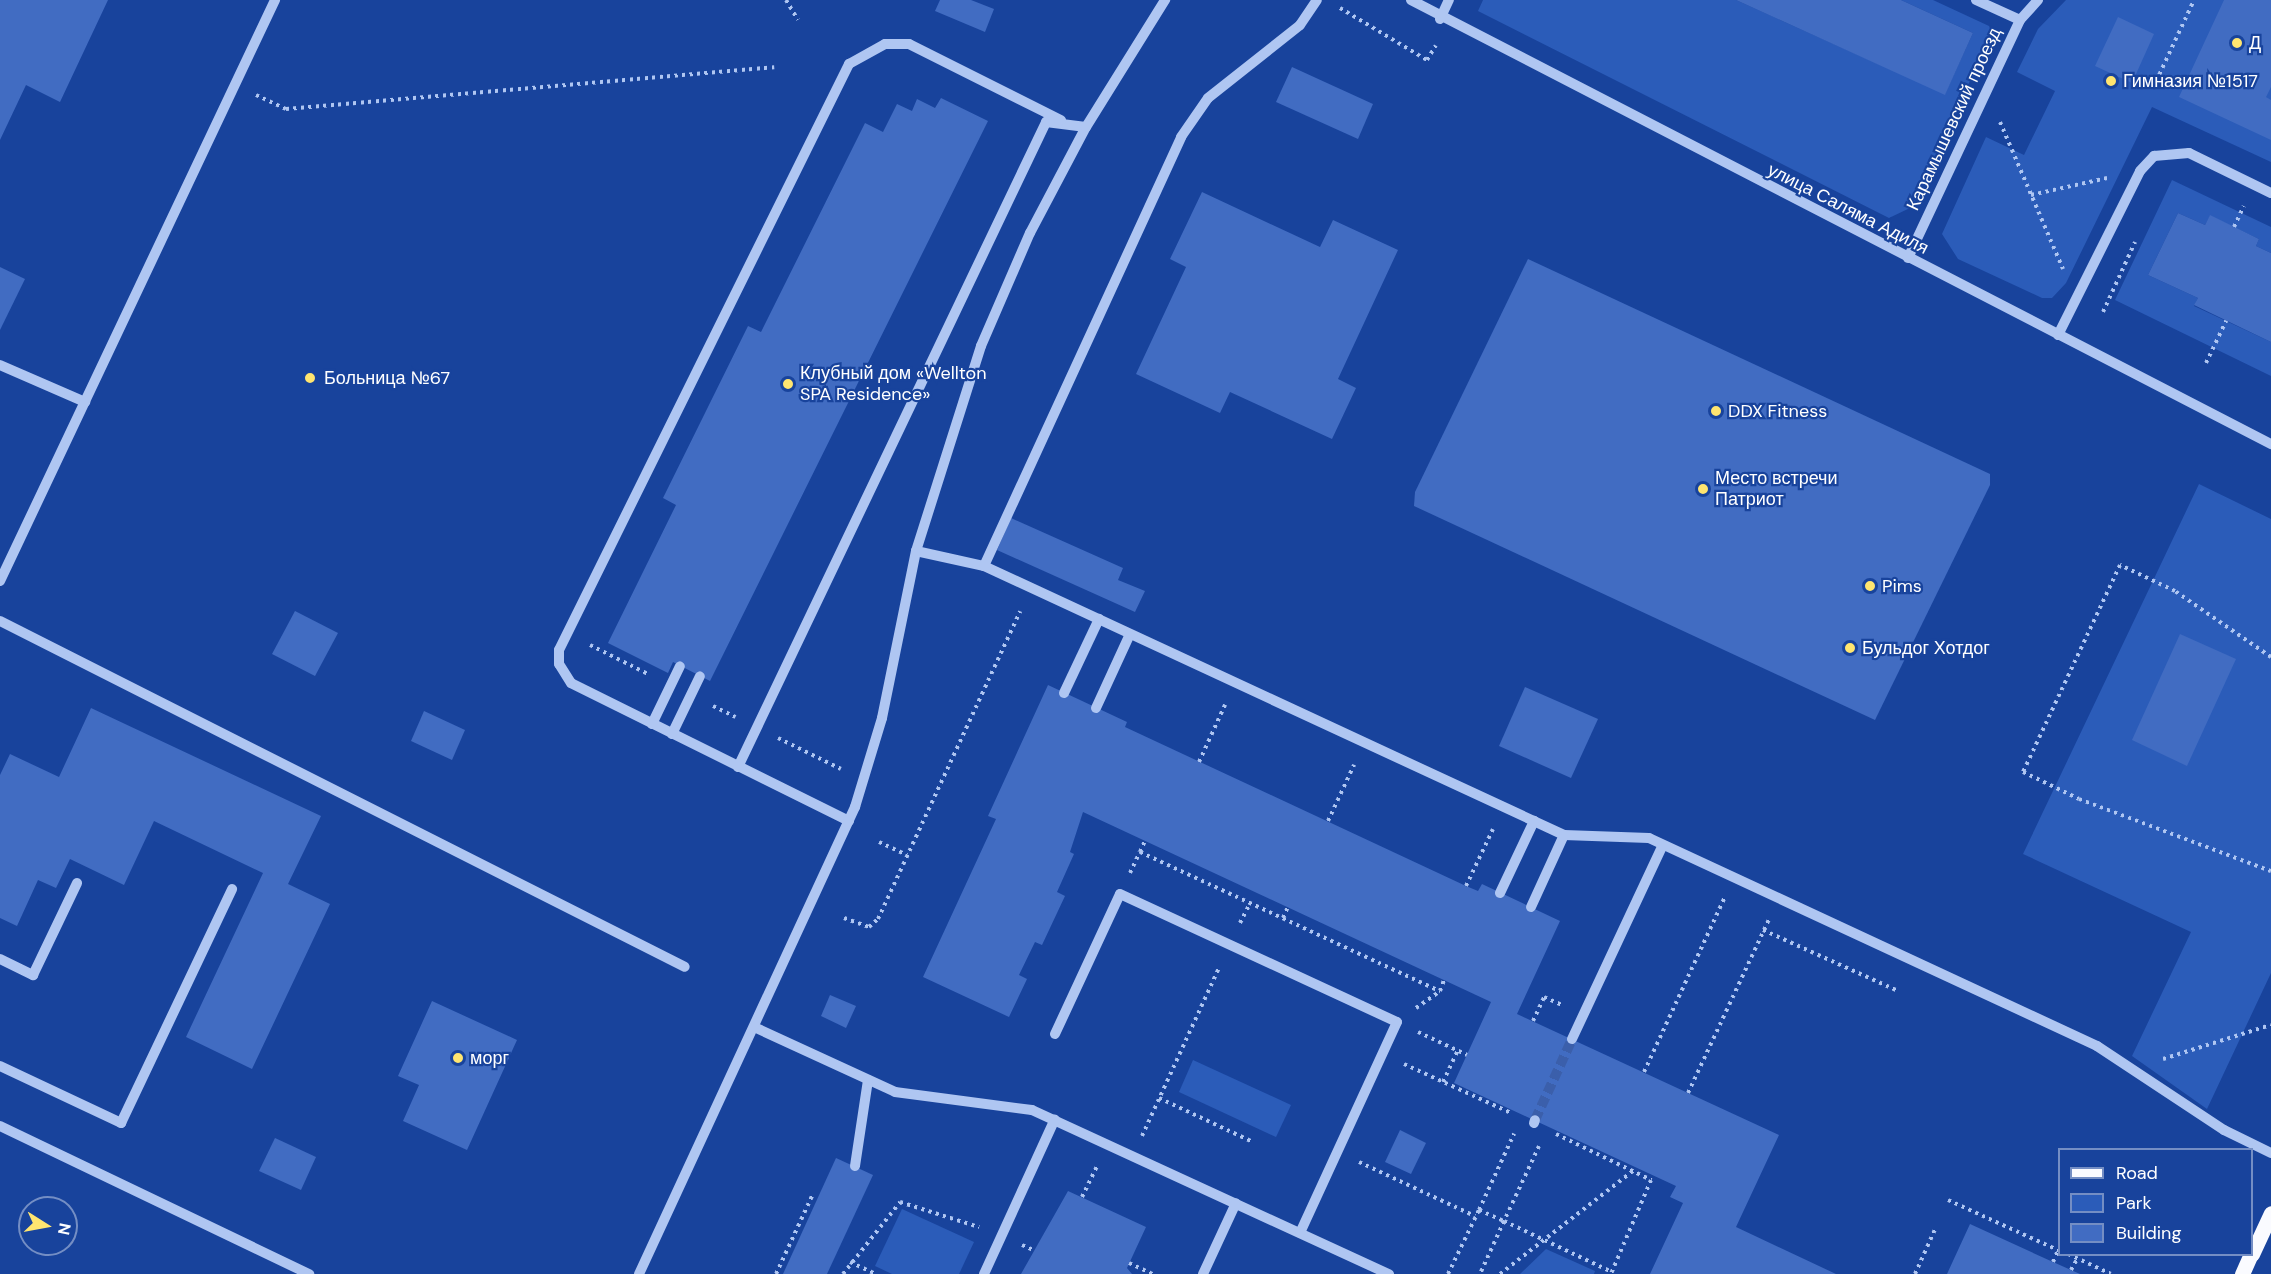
<!DOCTYPE html>
<meta charset="utf-8">
<style>
body{margin:0}
#map{position:relative;width:2271px;height:1274px;overflow:hidden;background:#18439c;font-family:"DM Sans",sans-serif}
div>[style]{position:absolute}
[style*='--x']{left:calc(var(--x)*1px);top:calc(var(--y)*1px);width:calc(var(--w)*1px);rotate:calc(var(--a)*1deg)}
.green>*{inset:0;background:#2b5cb9}
.building>*{inset:0;background:#416cc2}
.minor-tunnel>*{height:10px;margin-top:-5px;transform-origin:0;background:repeating-linear-gradient(90deg,#3b5fab 0 10px,transparent 0 15px)}
.path>*{height:4px;margin-top:-2px;transform-origin:0;background:repeating-linear-gradient(90deg,#afc6f2 0 3px,transparent 0 7.5px)}
.minor>*{height:10px;margin:-5px;padding:0 5px;transform-origin:5px;border-radius:5px;background:#afc6f2}
.major>*{height:15px;margin:-7.5px;padding:0 7.5px;transform-origin:7.5px;border-radius:7.5px;background:#fafbff}
.dots>*{width:16px;height:16px;translate:-50% -50%;box-sizing:border-box;border:3px solid #18439c;border-radius:50%}
span{translate:-50% -50%;white-space:nowrap;text-align:center;line-height:1.15;-webkit-text-stroke:4.5px #18439c;paint-order:stroke}
.poi-label{font-size:18px;color:#fff}
.left{translate:0 -50%;text-align:left}
.street-label{font-size:18px;color:#fff}
.legend{position:absolute;left:2058px;top:1148px;width:195px;height:108px;box-sizing:border-box;background:#18439c;border:2px solid #748ec4;margin:0;padding:8px 10px;list-style:none;font-size:18px;color:#fff}
.legend li{display:flex;align-items:center;gap:12px;height:30px}
.legend b{width:30px;border:2px solid #748ec4}
.north{position:absolute;left:18px;top:1196px;width:60px;height:60px;box-sizing:border-box;background:#18439c;border:2px solid #748ec4;border-radius:50%;rotate:101deg;font-size:16px;font-weight:700;line-height:24px;text-align:center;color:#fff}
.north::after{content:'';display:block;margin:auto;width:21px;height:27px;background:#ffe570;clip-path:polygon(50% 0,100% 100%,50% 72%,0 100%)}
</style>
<div id="map">
<div class="green">
<i style="clip-path:polygon(1483px 0,1736px 0,1945px 94px,1973px 33px,1901px 0,1933px 0,1989px 26px,1992px 33px,1912px 207px,1889px 218px,1478px 11px)"></i>
<i style="clip-path:polygon(2066px 0,2271px 0,2271px 162px,2152px 107px,2066px 283px,2052px 298px,2042px 298px,1958px 259px,1942px 234px,1986px 137px,2024px 155px,2055px 91px,2017px 72px,2038px 29px)"></i>
<i style="clip-path:polygon(2172px 180px,2271px 227px,2271px 253px,2256px 246px,2259px 239px,2210px 216px,2205px 225px,2178px 213px,2148px 275px,2198px 298px,2194px 306px,2271px 342px,2271px 376px,2115px 300px)"></i>
<i style="clip-path:polygon(2199px 484px,2271px 519px,2271px 973px,2207px 1109px,2132px 1056px,2191px 932px,2023px 854px)"></i>
<i style="clip-path:polygon(1193px 1060px,1291px 1105px,1276px 1137px,1179px 1092px)"></i>
<i style="clip-path:polygon(902px 1209px,974px 1242px,959px 1274px,892px 1274px,875px 1266px)"></i>
<i style="clip-path:polygon(1546px 1249px,1595px 1271px,1594px 1274px,1520px 1274px)"></i>
</div>
<div class="building">
<i style="clip-path:polygon(0 0,108px 0,60px 102px,26px 85px,0 140px)"></i>
<i style="clip-path:polygon(940px 0,971px 0,994px 9px,985px 32px,935px 11px)"></i>
<i style="clip-path:polygon(1736px 0,1901px 0,1973px 33px,1945px 95px)"></i>
<i style="clip-path:polygon(2224px 0,2271px 0,2271px 87px,2266px 97px,2271px 100px,2271px 140px,2179px 97px)"></i>
<i style="clip-path:polygon(2118px 17px,2154px 34px,2132px 83px,2095px 66px)"></i>
<i style="clip-path:polygon(1292px 67px,1373px 104px,1358px 139px,1276px 102px)"></i>
<i style="clip-path:polygon(941px 98px,988px 121px,710px 681px,673px 662px,668px 673px,608px 643px,676px 505px,663px 498px,748px 326px,761px 332px,865px 123px,883px 132px,897px 104px,912px 111px,917px 99px,935px 108px)"></i>
<i style="clip-path:polygon(1202px 192px,1320px 247px,1333px 220px,1398px 250px,1338px 379px,1356px 388px,1332px 439px,1230px 392px,1220px 413px,1136px 374px,1186px 267px,1170px 259px)"></i>
<i style="clip-path:polygon(2178px 213px,2205px 225px,2210px 215px,2259px 239px,2256px 246px,2271px 253px,2271px 342px,2194px 305px,2198px 298px,2148px 275px)"></i>
<i style="clip-path:polygon(1528px 259px,1990px 474px,1990px 485px,1875px 720px,1414px 506px,1415px 492px)"></i>
<i style="clip-path:polygon(0 267px,25px 279px,0 330px)"></i>
<i style="clip-path:polygon(1011px 518px,1123px 568px,1118px 580px,1145px 591px,1135px 612px,997px 550px)"></i>
<i style="clip-path:polygon(295px 611px,338px 633px,315px 676px,272px 654px)"></i>
<i style="clip-path:polygon(2180px 634px,2236px 659px,2187px 766px,2132px 740px)"></i>
<i style="clip-path:polygon(1048px 685px,1127px 722px,1125px 727px,1466px 886px,1478px 891px,1482px 884px,1560px 921px,1517px 1014px,1779px 1135px,1736px 1227px,1836px 1274px,1650px 1274px,1683px 1203px,1670px 1197px,1676px 1186px,1454px 1083px,1491px 1002px,1083px 812px,1070px 852px,1074px 854px,1057px 892px,1065px 896px,1042px 945px,1035px 942px,1019px 975px,1027px 979px,1009px 1017px,923px 977px,996px 819px,988px 816px)"></i>
<i style="clip-path:polygon(1525px 687px,1598px 719px,1571px 778px,1499px 746px)"></i>
<i style="clip-path:polygon(91px 708px,321px 816px,288px 884px,330px 904px,252px 1069px,186px 1037px,263px 873px,154px 821px,124px 885px,70px 859px,56px 888px,38px 880px,17px 926px,0 918px,0 775px,10px 754px,59px 777px)"></i>
<i style="clip-path:polygon(424px 711px,465px 730px,452px 760px,411px 741px)"></i>
<i style="clip-path:polygon(830px 995px,856px 1006px,846px 1028px,821px 1016px)"></i>
<i style="clip-path:polygon(432px 1001px,517px 1040px,467px 1150px,403px 1121px,419px 1085px,398px 1076px)"></i>
<i style="clip-path:polygon(1400px 1130px,1426px 1143px,1411px 1174px,1385px 1162px)"></i>
<i style="clip-path:polygon(275px 1138px,316px 1157px,301px 1190px,259px 1171px)"></i>
<i style="clip-path:polygon(836px 1158px,873px 1175px,827px 1274px,783px 1274px)"></i>
<i style="clip-path:polygon(1068px 1191px,1146px 1227px,1127px 1268px,1132px 1274px,1021px 1274px)"></i>
<i style="clip-path:polygon(1970px 1224px,2053px 1262px,2080px 1274px,1947px 1274px)"></i>
</div>
<div class="minor-tunnel">
<i style="--x:1535;--y:1120;--w:89;--a:-65.4"></i>
</div>
<div class="path">
<i style="--x:786;--y:0;--w:23;--a:59"></i>
<i style="--x:1340;--y:8;--w:101;--a:30.9"></i>
<i style="--x:1427;--y:60;--w:17;--a:-59"></i>
<i style="--x:2153;--y:88;--w:97;--a:-65"></i>
<i style="--x:256;--y:95;--w:33;--a:25"></i>
<i style="--x:286;--y:109;--w:490;--a:-4.9"></i>
<i style="--x:2000;--y:122;--w:160;--a:66.8"></i>
<i style="--x:2031;--y:195;--w:78;--a:-12.6"></i>
<i style="--x:2234;--y:227;--w:23;--a:-65"></i>
<i style="--x:2103;--y:312;--w:77;--a:-65.4"></i>
<i style="--x:2206;--y:363;--w:47;--a:-64.5"></i>
<i style="--x:590;--y:645;--w:67;--a:26.6"></i>
<i style="--x:2271;--y:657;--w:116;--a:-145.5"></i>
<i style="--x:2175;--y:591;--w:61;--a:-154.7"></i>
<i style="--x:2120;--y:565;--w:229;--a:115.1"></i>
<i style="--x:2023;--y:772;--w:62;--a:25.7"></i>
<i style="--x:2079;--y:799;--w:205;--a:20.6"></i>
<i style="--x:713;--y:706;--w:25;--a:26"></i>
<i style="--x:778;--y:738;--w:70;--a:26.2"></i>
<i style="--x:1199;--y:762;--w:63;--a:-65.5"></i>
<i style="--x:1328;--y:821;--w:62;--a:-65.1"></i>
<i style="--x:879;--y:842;--w:31;--a:25"></i>
<i style="--x:1140;--y:852;--w:12;--a:-66"></i>
<i style="--x:1130;--y:873;--w:23;--a:-65"></i>
<i style="--x:1140;--y:852;--w:331;--a:24.9"></i>
<i style="--x:1466;--y:886;--w:63;--a:-64.7"></i>
<i style="--x:844;--y:918;--w:27;--a:20"></i>
<i style="--x:869;--y:927;--w:12;--a:-42"></i>
<i style="--x:878;--y:919;--w:339;--a:-65.2"></i>
<i style="--x:1283;--y:918;--w:12;--a:-66"></i>
<i style="--x:1240;--y:923;--w:22;--a:-63"></i>
<i style="--x:1763;--y:930;--w:148;--a:24.3"></i>
<i style="--x:1416;--y:1008;--w:29;--a:-35"></i>
<i style="--x:1440;--y:991;--w:12;--a:-70"></i>
<i style="--x:1533;--y:1021;--w:26;--a:-65"></i>
<i style="--x:1544;--y:997;--w:20;--a:24"></i>
<i style="--x:1418;--y:1032;--w:54;--a:25.1"></i>
<i style="--x:2163;--y:1059;--w:113;--a:-17.5"></i>
<i style="--x:1404;--y:1064;--w:118;--a:24.6"></i>
<i style="--x:1644;--y:1072;--w:191;--a:-65.2"></i>
<i style="--x:1443;--y:1082;--w:35;--a:-65"></i>
<i style="--x:1688;--y:1093;--w:192;--a:-65"></i>
<i style="--x:1159;--y:1098;--w:104;--a:25.1"></i>
<i style="--x:1556;--y:1134;--w:106;--a:25.8"></i>
<i style="--x:1651;--y:1180;--w:102;--a:113.1"></i>
<i style="--x:1142;--y:1136;--w:185;--a:-65.4"></i>
<i style="--x:1539;--y:1146;--w:83;--a:115"></i>
<i style="--x:1504;--y:1221;--w:119;--a:25.3"></i>
<i style="--x:1359;--y:1162;--w:128;--a:25"></i>
<i style="--x:1082;--y:1197;--w:34;--a:-64"></i>
<i style="--x:1948;--y:1200;--w:123;--a:24.5"></i>
<i style="--x:1479;--y:1210;--w:84;--a:-65.3"></i>
<i style="--x:1022;--y:1245;--w:12;--a:24"></i>
<i style="--x:2068;--y:1254;--w:47;--a:24.9"></i>
<i style="--x:850;--y:1262;--w:29;--a:25"></i>
<i style="--x:2053;--y:1262;--w:13;--a:-67"></i>
<i style="--x:1129;--y:1263;--w:26;--a:25"></i>
<i style="--x:2071;--y:1270;--w:13;--a:-61"></i>
<i style="--x:776;--y:1274;--w:86;--a:-65.2"></i>
<i style="--x:843;--y:1274;--w:92;--a:-51.6"></i>
<i style="--x:900;--y:1202;--w:83;--a:17.6"></i>
<i style="--x:1448;--y:1274;--w:71;--a:-64.2"></i>
<i style="--x:1479;--y:1210;--w:27;--a:24"></i>
<i style="--x:1504;--y:1221;--w:58;--a:114.4"></i>
<i style="--x:1500;--y:1274;--w:170;--a:-37.8"></i>
<i style="--x:1915;--y:1274;--w:51;--a:-65.9"></i>
</div>
<div class="minor">
<i style="--x:1411;--y:0;--w:968;--a:27.31"></i>
<i style="--x:1976;--y:0;--w:48;--a:24.4"></i>
<i style="--x:1440;--y:19;--w:21;--a:-65"></i>
<i style="--x:1908;--y:258;--w:263;--a:-64.8"></i>
<i style="--x:2020;--y:20;--w:27;--a:-48"></i>
<i style="--x:2058;--y:335;--w:183;--a:-63.4"></i>
<i style="--x:2140;--y:171;--w:21;--a:-47"></i>
<i style="--x:2154;--y:156;--w:35;--a:-5"></i>
<i style="--x:2189;--y:153;--w:91;--a:26"></i>
<i style="--x:0;--y:365;--w:93;--a:23.5"></i>
<i style="--x:916;--y:551;--w:70;--a:12.4"></i>
<i style="--x:984;--y:566;--w:639;--a:24.88"></i>
<i style="--x:1564;--y:835;--w:85;--a:2"></i>
<i style="--x:1649;--y:838;--w:494;--a:24.9"></i>
<i style="--x:2097;--y:1046;--w:152;--a:33.5"></i>
<i style="--x:2224;--y:1130;--w:52;--a:26.1"></i>
<i style="--x:984;--y:566;--w:472;--a:-65.3"></i>
<i style="--x:1181;--y:137;--w:47;--a:-55.3"></i>
<i style="--x:1208;--y:98;--w:117;--a:-38.4"></i>
<i style="--x:1300;--y:25;--w:30;--a:-56"></i>
<i style="--x:0;--y:581;--w:643;--a:-64.67"></i>
<i style="--x:0;--y:621;--w:767;--a:26.8"></i>
<i style="--x:1064;--y:693;--w:82;--a:-64.7"></i>
<i style="--x:1096;--y:708;--w:81;--a:-65.3"></i>
<i style="--x:652;--y:724;--w:64;--a:-64.2"></i>
<i style="--x:672;--y:734;--w:64;--a:-64.2"></i>
<i style="--x:738;--y:767;--w:715;--a:-64.47"></i>
<i style="--x:1046;--y:122;--w:40;--a:7.1"></i>
<i style="--x:849;--y:821;--w:310;--a:-153.6"></i>
<i style="--x:571;--y:683;--w:22;--a:-122"></i>
<i style="--x:559;--y:664;--w:14;--a:-90"></i>
<i style="--x:559;--y:650;--w:654;--a:-63.67"></i>
<i style="--x:849;--y:64;--w:41;--a:-29.1"></i>
<i style="--x:885;--y:44;--w:24;--a:0"></i>
<i style="--x:909;--y:44;--w:170;--a:26.6"></i>
<i style="--x:1500;--y:893;--w:80;--a:-64.7"></i>
<i style="--x:1531;--y:907;--w:79;--a:-65.4"></i>
<i style="--x:0;--y:959;--w:37;--a:26"></i>
<i style="--x:33;--y:975;--w:102;--a:-64.4"></i>
<i style="--x:754;--y:1027;--w:155;--a:24.7"></i>
<i style="--x:895;--y:1092;--w:138;--a:7.5"></i>
<i style="--x:1032;--y:1110;--w:393;--a:24.7"></i>
<i style="--x:1055;--y:1034;--w:154;--a:-65.1"></i>
<i style="--x:1120;--y:894;--w:305;--a:24.8"></i>
<i style="--x:1397;--y:1022;--w:232;--a:114.7"></i>
<i style="--x:1572;--y:1039;--w:214;--a:-64.9"></i>
<i style="--x:0;--y:1066;--w:134;--a:25.2"></i>
<i style="--x:121;--y:1123;--w:259;--a:-64.6"></i>
<i style="--x:1534;--y:1123;--w:3;--a:-72"></i>
<i style="--x:0;--y:1126;--w:343;--a:25.6"></i>
<i style="--x:855;--y:1166;--w:87;--a:-81.4"></i>
<i style="--x:639;--y:1274;--w:515;--a:-65.18"></i>
<i style="--x:855;--y:807;--w:93;--a:-73.1"></i>
<i style="--x:882;--y:718;--w:170;--a:-78.5"></i>
<i style="--x:916;--y:551;--w:215;--a:-72.4"></i>
<i style="--x:981;--y:346;--w:123;--a:-66.6"></i>
<i style="--x:1030;--y:233;--w:120;--a:-62.2"></i>
<i style="--x:1086;--y:127;--w:150;--a:-58.1"></i>
<i style="--x:984;--y:1274;--w:170;--a:-65.4"></i>
<i style="--x:1203;--y:1274;--w:78;--a:-65.1"></i>
</div>
<div class="major">
<i style="--x:2252;--y:1254;--w:45;--a:-65.1"></i>
<i style="--x:2242;--y:1274;--w:22;--a:-66"></i>
</div>
<div class="dots">
<i style="left:2237px;top:43px;background:#ffe570"></i>
<i style="left:2111px;top:81px;background:#ffe570"></i>
<i style="left:310px;top:378px;background:#ffe570"></i>
<i style="left:788px;top:384px;background:#ffe570"></i>
<i style="left:1716px;top:411px;background:#ffe570"></i>
<i style="left:1703px;top:489px;background:#ffe570"></i>
<i style="left:1870px;top:586px;background:#ffe570"></i>
<i style="left:1850px;top:648px;background:#ffe570"></i>
<i style="left:458px;top:1058px;background:#ffe570"></i>
</div>
<div class="poi-label">
<span class="left" style="left:2249px;top:43px">Д</span>
<span class="left" style="left:2123px;top:81px">Гимназия №1517</span>
<span class="left" style="left:800px;top:384px">Клубный дом «Wellton<br>SPA Residence»</span>
<span class="left" style="left:324px;top:378px">Больница №67</span>
<span class="left" style="left:1728px;top:411px">DDX Fitness</span>
<span class="left" style="left:1715px;top:489px">Место встречи<br>Патриот</span>
<span class="left" style="left:1882px;top:586px">Pims</span>
<span class="left" style="left:1862px;top:648px">Бульдог Хотдог</span>
<span class="left" style="left:470px;top:1058px">морг</span>
</div>
<div class="street-label">
<span style="left:1954px;top:119px;rotate:-65deg">Карамышевский проезд</span>
<span style="left:1848px;top:209px;rotate:27deg">улица Саляма Адиля</span>
</div>
<ul class="legend">
<li><b style="height:8px;background:#fafbff"></b>Road</li>
<li><b style="height:16px;background:#2b5cb9"></b>Park</li>
<li><b style="height:16px;background:#416cc2"></b>Building</li>
</ul>
<div class="north">N</div>
</div>
